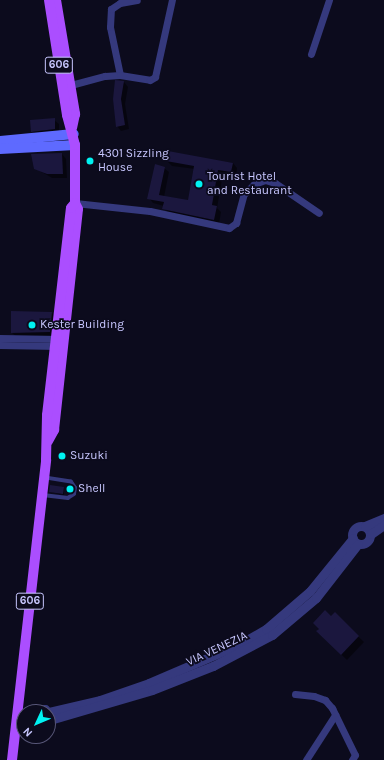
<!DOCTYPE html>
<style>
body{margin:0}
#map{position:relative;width:384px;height:760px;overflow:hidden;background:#0c0b1d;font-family:Karla,sans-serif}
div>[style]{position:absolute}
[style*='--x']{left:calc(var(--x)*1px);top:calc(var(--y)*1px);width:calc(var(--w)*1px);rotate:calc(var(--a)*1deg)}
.shadow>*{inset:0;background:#0007}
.building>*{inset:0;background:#1b173e}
.service>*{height:3.5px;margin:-1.75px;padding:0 1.75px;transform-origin:1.75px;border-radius:1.75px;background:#35397d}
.minor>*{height:7px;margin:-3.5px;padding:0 3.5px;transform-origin:3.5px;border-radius:3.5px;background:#35397d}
.tertiary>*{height:9px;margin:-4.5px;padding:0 4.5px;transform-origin:4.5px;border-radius:4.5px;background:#35397d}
.tertiary>.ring{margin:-4.5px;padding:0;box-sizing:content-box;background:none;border:9px solid #35397d;border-radius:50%}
.secondary>*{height:10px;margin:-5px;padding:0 5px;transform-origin:5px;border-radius:5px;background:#5e6aff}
.primary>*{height:10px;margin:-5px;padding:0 5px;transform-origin:5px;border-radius:5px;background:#ab4eff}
.dots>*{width:11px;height:11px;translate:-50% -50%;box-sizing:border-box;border:2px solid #0c0b1d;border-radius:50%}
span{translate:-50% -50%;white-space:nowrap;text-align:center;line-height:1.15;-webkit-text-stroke:3.5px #0c0b1d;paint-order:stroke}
.shield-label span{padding:1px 3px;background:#0c0b1d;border:1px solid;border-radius:3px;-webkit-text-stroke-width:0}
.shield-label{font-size:11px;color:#c8c7ff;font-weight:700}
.poi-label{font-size:12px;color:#c8c7ff}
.left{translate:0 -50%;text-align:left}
.street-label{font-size:12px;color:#c8c7ff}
.north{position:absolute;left:16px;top:704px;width:40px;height:40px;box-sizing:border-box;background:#0c0b1d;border:1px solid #575677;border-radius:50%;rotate:226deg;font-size:11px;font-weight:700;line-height:16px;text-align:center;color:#c8c7ff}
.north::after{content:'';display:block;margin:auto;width:14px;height:18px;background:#00f2f2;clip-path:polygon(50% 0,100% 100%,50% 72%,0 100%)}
</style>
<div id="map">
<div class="shadow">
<i style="clip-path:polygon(124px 82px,128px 87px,125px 104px,129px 129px,121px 131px,117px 126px,114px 99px)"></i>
<i style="clip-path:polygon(54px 120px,59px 124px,59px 133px,37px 135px,32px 131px)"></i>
<i style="clip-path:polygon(62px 154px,66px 159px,67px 178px,52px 178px,35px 168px)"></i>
<i style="clip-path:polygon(167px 161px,233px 163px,237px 168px,236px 177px,223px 174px,217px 208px,221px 212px,219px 224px,168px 213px,164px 206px,153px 203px,149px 198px,164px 168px,169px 172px,164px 197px,189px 202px,195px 169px,172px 166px)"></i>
<i style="clip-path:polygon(12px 312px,52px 313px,56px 317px,54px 336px,17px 337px,12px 333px)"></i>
<i style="clip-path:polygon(64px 488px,64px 495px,50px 492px)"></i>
<i style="clip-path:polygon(335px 614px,364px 642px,347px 660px,317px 631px)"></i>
</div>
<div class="building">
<i style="clip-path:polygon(115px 80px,124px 81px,121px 99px,125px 125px,116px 127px,113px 99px)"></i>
<i style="clip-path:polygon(55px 118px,55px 129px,31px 132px,30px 120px)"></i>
<i style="clip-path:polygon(168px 151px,233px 163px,231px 172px,218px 170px,212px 205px,217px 206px,214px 220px,162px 209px,164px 202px,147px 199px,155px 164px,165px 167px,159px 195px,188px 200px,194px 166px,166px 161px)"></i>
<i style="clip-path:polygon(62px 153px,63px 174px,47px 174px,34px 169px,31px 154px)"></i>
<i style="clip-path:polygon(11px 311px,52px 312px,50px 332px,11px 333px)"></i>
<i style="clip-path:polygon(50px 485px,64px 487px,63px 494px,49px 492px)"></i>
<i style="clip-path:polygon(325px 610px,331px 616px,335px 612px,359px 636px,341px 655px,316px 631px,319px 629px,313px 623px)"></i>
</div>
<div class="service">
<i style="--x:43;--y:495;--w:25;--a:7"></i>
<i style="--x:68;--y:498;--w:7;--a:-34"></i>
<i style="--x:74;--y:494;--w:6;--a:-81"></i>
<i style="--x:75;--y:488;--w:7;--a:-124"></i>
<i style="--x:71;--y:482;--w:26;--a:-171"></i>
</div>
<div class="minor">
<i style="--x:311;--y:54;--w:57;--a:-71.6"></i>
<i style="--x:120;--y:75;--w:49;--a:-101.8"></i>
<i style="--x:110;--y:27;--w:18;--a:-87"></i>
<i style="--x:111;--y:9;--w:11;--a:-34"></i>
<i style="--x:120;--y:3;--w:17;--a:-10"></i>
<i style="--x:67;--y:86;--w:39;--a:-15"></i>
<i style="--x:105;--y:76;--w:15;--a:-4"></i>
<i style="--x:120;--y:75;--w:30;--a:9"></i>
<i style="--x:150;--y:80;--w:6;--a:-31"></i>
<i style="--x:155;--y:77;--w:79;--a:-77.6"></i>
<i style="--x:75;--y:203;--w:75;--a:6.1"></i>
<i style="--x:150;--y:211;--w:81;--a:12.1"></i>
<i style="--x:229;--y:228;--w:9;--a:-36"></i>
<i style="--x:236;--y:223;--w:30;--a:-75"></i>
<i style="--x:244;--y:194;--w:14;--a:-45"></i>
<i style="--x:254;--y:184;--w:12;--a:-20"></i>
<i style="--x:265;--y:180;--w:10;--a:17"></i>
<i style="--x:275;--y:183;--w:53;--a:34.3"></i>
<i style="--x:0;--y:338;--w:60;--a:1"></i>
<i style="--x:0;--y:345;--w:58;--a:1"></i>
<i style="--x:295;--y:694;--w:19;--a:6"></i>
<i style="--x:314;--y:696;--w:12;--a:20"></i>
<i style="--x:325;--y:700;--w:11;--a:49"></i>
<i style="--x:332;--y:708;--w:52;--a:63.9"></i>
<i style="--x:355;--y:755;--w:6;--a:121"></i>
<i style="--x:306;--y:760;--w:54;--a:-57.2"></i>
</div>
<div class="tertiary">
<i class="ring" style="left:352px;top:526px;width:9px;height:9px"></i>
<i style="--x:365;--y:526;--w:21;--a:-23"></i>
<i style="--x:371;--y:534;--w:16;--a:-35"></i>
<i style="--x:34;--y:712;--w:11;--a:-15"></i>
<i style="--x:45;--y:709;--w:10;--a:53"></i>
<i style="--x:49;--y:712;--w:52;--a:-13.2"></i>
<i style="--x:100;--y:700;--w:52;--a:-19.1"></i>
<i style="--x:149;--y:683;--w:99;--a:-23.2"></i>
<i style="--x:240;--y:644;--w:30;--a:-30"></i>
<i style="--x:266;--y:629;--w:58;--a:-40.8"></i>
<i style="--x:310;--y:591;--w:68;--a:-50.9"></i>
<i style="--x:50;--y:720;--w:106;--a:-16.4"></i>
<i style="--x:152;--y:690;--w:66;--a:-21.5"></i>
<i style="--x:213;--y:666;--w:67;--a:-27.7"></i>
<i style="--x:272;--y:635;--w:57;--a:-40.1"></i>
<i style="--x:316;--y:598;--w:68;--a:-52.1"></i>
<i style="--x:15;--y:728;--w:9;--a:-18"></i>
</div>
<div class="secondary">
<i style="--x:0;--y:141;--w:74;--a:-5.4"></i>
<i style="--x:0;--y:149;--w:75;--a:-3.1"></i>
</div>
<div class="primary">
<i style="--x:56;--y:0;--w:116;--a:80.5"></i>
<i style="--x:75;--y:114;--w:14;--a:102"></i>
<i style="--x:48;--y:441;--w:13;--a:-61"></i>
<i style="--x:54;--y:430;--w:222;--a:-83.8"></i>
<i style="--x:78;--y:209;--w:7;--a:-117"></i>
<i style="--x:75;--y:203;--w:58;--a:-90"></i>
<i style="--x:75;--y:145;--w:31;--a:-105"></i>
<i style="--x:67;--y:115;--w:116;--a:-98.9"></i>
<i style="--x:12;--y:760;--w:302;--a:-83.5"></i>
<i style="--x:46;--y:460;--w:45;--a:-88.7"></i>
<i style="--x:47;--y:415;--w:208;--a:-83.4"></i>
<i style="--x:71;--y:208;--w:6;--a:-51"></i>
</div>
<div class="dots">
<i style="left:90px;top:161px;background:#00f2f2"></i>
<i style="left:199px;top:184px;background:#00f2f2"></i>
<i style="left:32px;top:325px;background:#00f2f2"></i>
<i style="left:62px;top:456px;background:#00f2f2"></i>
<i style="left:70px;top:489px;background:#00f2f2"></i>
</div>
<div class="shield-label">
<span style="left:59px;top:65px">606</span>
<span style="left:30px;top:601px">606</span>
</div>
<div class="poi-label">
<span class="left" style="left:98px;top:161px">4301 Sizzling<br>House</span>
<span class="left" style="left:207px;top:184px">Tourist Hotel<br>and Restaurant</span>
<span class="left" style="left:40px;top:325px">Kester Building</span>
<span class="left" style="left:70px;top:456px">Suzuki</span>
<span class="left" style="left:78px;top:489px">Shell</span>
</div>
<div class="street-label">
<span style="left:217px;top:649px;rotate:-25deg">VIA VENEZIA</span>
</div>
<div class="north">N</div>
</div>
